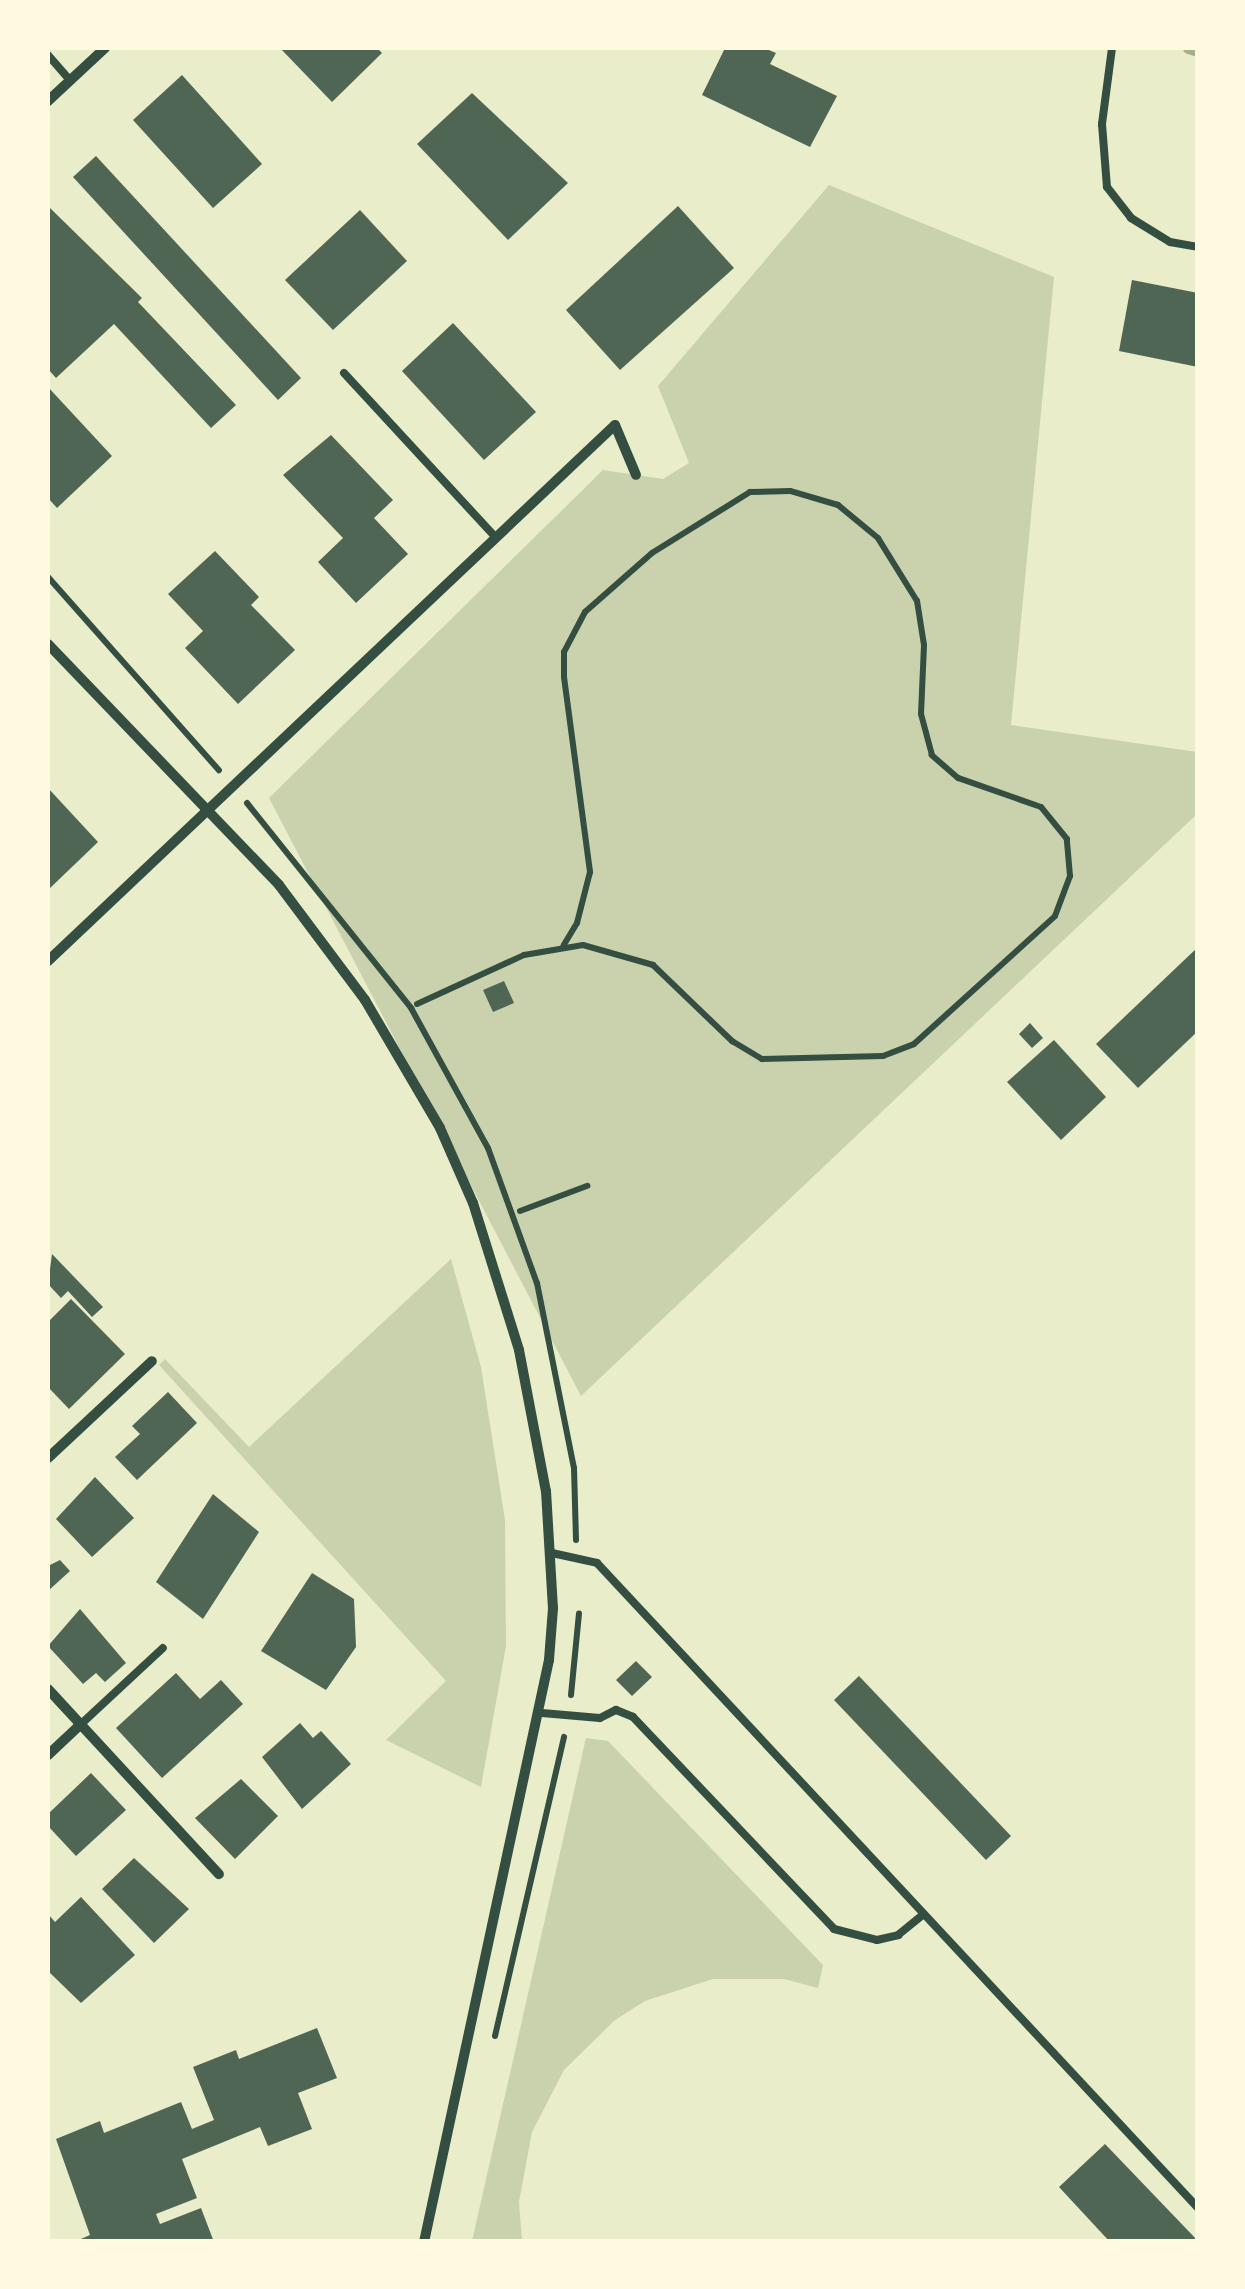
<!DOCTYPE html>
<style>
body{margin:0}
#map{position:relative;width:1245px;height:2289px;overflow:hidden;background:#e9edc9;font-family:"Noto Sans",sans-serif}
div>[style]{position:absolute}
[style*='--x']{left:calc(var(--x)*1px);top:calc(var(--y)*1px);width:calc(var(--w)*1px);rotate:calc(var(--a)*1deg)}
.green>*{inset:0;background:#cad2ad}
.stream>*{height:11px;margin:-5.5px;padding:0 5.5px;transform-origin:5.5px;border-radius:5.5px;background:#a3b18a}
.building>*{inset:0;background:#4f6655}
.path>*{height:6px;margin:-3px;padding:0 3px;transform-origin:3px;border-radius:3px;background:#344e41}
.service>*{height:8px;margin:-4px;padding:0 4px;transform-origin:4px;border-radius:4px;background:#344e41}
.minor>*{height:10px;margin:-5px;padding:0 5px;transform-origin:5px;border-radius:5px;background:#344e41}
span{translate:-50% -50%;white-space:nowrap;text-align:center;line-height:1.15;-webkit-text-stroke:9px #fefae0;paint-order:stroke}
.frame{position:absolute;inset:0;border:50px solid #fefae0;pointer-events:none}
</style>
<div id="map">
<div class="green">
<i style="clip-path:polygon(829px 185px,1054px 277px,1011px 725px,1197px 752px,1197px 814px,581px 1396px,269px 798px,603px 470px,663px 479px,689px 463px,658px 386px)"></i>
<i style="clip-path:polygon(451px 1259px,481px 1367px,505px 1520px,506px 1646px,481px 1787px,386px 1740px,446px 1681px,159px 1365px,165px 1359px,249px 1447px)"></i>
<i style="clip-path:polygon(586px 1738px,608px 1741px,823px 1965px,818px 1988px,784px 1979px,713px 1979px,645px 2001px,615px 2020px,564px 2070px,532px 2132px,519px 2202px,522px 2241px,472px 2241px)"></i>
</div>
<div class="stream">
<i style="--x:1188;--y:48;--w:10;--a:17"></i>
</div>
<div class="building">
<i style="clip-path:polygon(280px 48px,377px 48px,382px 53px,332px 102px)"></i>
<i style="clip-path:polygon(725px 48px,764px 48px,776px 53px,770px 64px,837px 96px,810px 147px,702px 95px)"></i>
<i style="clip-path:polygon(182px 75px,262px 164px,213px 208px,133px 120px)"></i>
<i style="clip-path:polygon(472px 93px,568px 183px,508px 240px,417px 144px)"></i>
<i style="clip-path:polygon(96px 156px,301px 378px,278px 400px,73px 177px)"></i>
<i style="clip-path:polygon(678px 206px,734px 268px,620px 370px,566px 310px)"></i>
<i style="clip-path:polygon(50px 208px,142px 298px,138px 302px,236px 405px,211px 428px,114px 324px,56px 378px,48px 369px)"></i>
<i style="clip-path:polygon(360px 210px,407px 261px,333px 330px,285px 280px)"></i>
<i style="clip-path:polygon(1132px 280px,1198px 293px,1198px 367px,1119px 351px)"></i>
<i style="clip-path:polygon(453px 323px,536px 412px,484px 460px,402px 371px)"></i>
<i style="clip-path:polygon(48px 387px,112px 456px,57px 508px,48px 498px)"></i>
<i style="clip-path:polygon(331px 435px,393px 500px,374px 518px,408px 554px,356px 603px,318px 562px,343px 538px,283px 475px)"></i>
<i style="clip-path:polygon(215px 551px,259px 597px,251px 605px,295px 650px,238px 704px,185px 648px,203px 631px,168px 594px)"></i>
<i style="clip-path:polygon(48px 788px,98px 842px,48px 890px)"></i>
<i style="clip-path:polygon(1198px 947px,1198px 1031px,1138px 1088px,1096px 1044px)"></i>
<i style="clip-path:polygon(504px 981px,514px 1003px,493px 1012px,483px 990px)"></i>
<i style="clip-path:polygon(1030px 1023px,1043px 1038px,1032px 1048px,1019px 1034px)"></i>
<i style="clip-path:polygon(1054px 1040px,1106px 1097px,1061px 1140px,1007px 1082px)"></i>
<i style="clip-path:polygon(52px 1254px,103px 1307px,92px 1317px,68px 1291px,61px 1298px,48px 1284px)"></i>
<i style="clip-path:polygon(71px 1299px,125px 1354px,69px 1409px,48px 1387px,48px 1322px)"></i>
<i style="clip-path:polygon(168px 1392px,197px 1423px,137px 1480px,115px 1457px,140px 1434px,132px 1426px)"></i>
<i style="clip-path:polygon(95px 1477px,134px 1518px,92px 1557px,56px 1519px)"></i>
<i style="clip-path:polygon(213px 1494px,259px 1532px,203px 1619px,156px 1582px)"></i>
<i style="clip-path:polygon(60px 1560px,70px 1571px,48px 1591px,48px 1566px)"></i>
<i style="clip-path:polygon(312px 1573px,354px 1599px,356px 1647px,326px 1690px,261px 1651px)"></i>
<i style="clip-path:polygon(80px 1609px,126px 1663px,105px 1682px,96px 1673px,83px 1684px,48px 1646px)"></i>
<i style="clip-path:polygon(636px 1661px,652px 1677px,632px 1696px,616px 1680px)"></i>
<i style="clip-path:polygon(176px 1673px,200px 1699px,221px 1680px,243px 1704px,162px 1778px,116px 1728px)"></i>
<i style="clip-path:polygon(859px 1676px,1011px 1836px,986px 1860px,834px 1700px)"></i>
<i style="clip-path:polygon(300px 1723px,313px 1738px,321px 1731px,351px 1764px,302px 1809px,262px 1757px)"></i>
<i style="clip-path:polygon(91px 1773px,126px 1810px,76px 1856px,48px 1826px,48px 1814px)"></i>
<i style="clip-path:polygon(241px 1779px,278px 1816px,235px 1859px,195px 1818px)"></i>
<i style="clip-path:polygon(134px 1858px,189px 1909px,154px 1943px,102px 1889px)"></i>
<i style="clip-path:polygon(81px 1897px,135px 1955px,81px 2003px,48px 1971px,48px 1914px,55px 1922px)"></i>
<i style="clip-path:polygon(317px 2028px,337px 2078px,298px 2093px,312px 2129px,268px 2146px,260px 2127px,182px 2159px,197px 2198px,156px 2214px,160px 2224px,201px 2208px,214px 2242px,74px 2242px,90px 2235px,56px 2139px,100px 2121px,104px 2133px,181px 2102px,192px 2129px,214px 2120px,193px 2067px,236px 2050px,239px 2059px)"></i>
<i style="clip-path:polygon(1105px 2144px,1198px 2241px,1198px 2242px,1110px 2242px,1059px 2187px)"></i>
</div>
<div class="path">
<i style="--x:48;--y:577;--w:258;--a:48.5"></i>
<i style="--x:247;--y:803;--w:263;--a:51.3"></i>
<i style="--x:411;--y:1008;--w:160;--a:61.2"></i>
<i style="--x:488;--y:1148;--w:144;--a:70.1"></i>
<i style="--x:537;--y:1283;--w:189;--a:78.7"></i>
<i style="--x:574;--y:1468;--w:72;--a:88.4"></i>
<i style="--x:417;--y:1004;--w:118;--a:-24.6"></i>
<i style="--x:524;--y:955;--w:60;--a:-9.6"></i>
<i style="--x:583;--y:945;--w:73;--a:15.9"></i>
<i style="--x:653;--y:965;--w:110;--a:43.9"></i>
<i style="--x:732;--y:1041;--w:35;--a:31"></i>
<i style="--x:762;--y:1059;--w:121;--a:-1.4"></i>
<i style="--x:883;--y:1056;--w:33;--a:-21"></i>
<i style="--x:914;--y:1044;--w:190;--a:-42.2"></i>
<i style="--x:1055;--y:916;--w:43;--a:-69.4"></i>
<i style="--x:1070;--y:876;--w:37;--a:-95"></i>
<i style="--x:1067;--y:839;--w:41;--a:-129.1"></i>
<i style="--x:1041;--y:807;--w:88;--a:-160.7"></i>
<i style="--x:958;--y:778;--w:35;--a:-139"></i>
<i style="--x:932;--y:755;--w:42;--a:-105"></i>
<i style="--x:921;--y:714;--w:69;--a:-87.5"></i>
<i style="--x:924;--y:645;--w:45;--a:-99"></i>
<i style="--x:917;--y:601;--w:74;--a:-121.8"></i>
<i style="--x:878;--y:538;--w:52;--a:-140.5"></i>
<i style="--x:838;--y:505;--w:50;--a:-163.7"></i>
<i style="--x:790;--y:491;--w:40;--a:178.6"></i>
<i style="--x:750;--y:492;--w:115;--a:148.1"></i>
<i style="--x:652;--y:553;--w:89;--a:138.6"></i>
<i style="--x:585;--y:612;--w:45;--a:117.7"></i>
<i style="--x:564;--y:652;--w:25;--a:90"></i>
<i style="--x:564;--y:677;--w:197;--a:82.4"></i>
<i style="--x:590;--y:872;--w:53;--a:104.3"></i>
<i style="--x:577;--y:923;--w:26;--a:121"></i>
<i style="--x:520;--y:1211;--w:72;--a:-20.5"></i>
<i style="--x:571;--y:1695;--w:82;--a:-84.4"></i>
<i style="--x:495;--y:2036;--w:307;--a:-77"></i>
</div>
<div class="service">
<i style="--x:1112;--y:48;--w:77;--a:97.5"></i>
<i style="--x:1102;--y:124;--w:63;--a:85.5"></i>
<i style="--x:1107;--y:187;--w:39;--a:52"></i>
<i style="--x:1131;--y:218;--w:46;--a:31.6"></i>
<i style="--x:1170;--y:242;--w:28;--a:10"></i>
<i style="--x:48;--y:55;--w:33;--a:49"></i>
<i style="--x:344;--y:373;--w:224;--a:47.3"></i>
<i style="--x:552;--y:1553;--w:46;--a:12.5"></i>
<i style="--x:597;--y:1563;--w:882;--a:47.02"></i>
<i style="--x:542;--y:1713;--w:58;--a:4.9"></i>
<i style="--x:600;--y:1718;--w:18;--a:-27"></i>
<i style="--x:616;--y:1710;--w:18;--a:22"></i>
<i style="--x:633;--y:1717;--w:292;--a:46.5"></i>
<i style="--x:834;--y:1929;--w:44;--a:14.3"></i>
<i style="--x:877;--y:1940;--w:22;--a:-13"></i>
<i style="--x:898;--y:1935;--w:33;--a:-39"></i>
<i style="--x:80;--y:1725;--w:113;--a:-42.9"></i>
</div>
<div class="minor">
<i style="--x:48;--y:101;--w:78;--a:-42.9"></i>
<i style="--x:48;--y:644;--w:334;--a:46.2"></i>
<i style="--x:279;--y:885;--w:144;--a:53.2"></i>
<i style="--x:365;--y:1000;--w:148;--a:59.6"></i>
<i style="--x:440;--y:1128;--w:82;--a:66.3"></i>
<i style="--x:473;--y:1203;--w:154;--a:72.6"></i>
<i style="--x:519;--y:1350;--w:144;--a:79.2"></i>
<i style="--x:546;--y:1491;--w:117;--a:86.6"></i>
<i style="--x:553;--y:1608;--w:52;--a:94.4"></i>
<i style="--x:549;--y:1660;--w:595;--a:102.12"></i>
<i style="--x:48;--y:961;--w:780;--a:-43.39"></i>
<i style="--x:615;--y:425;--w:54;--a:67.2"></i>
<i style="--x:48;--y:1458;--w:142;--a:-43"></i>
<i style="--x:48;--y:1689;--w:252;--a:47.3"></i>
<i style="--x:48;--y:1755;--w:44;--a:-43.2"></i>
</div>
<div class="frame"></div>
</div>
